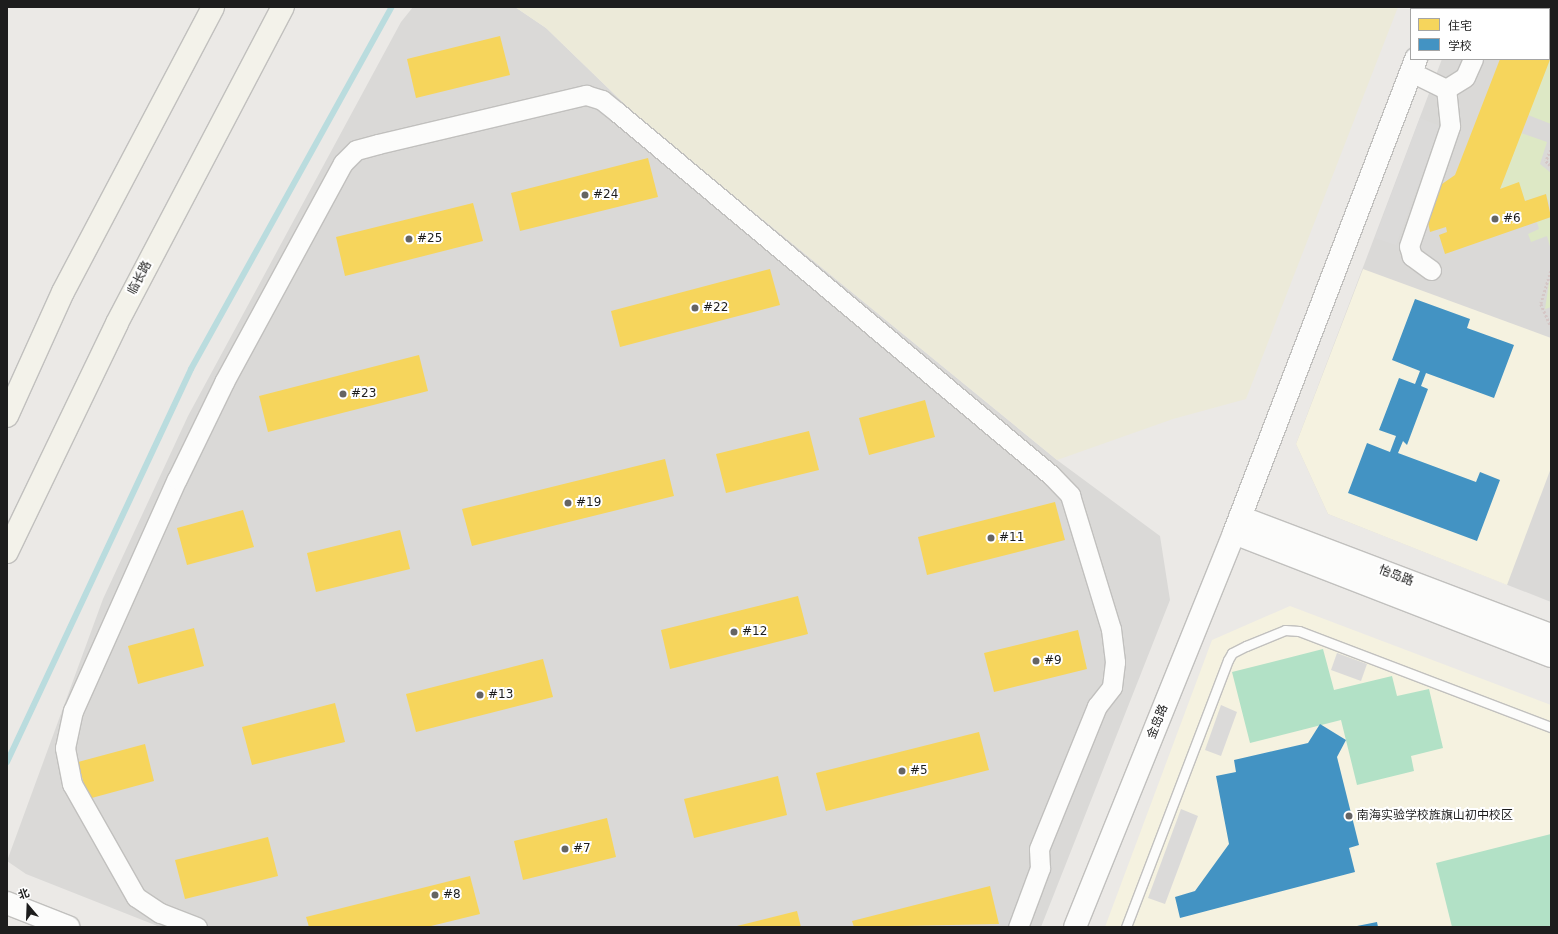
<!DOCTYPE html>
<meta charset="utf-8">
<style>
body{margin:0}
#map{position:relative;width:1558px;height:934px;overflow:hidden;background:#ebe9e6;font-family:"DejaVu Sans","Noto Sans SC",sans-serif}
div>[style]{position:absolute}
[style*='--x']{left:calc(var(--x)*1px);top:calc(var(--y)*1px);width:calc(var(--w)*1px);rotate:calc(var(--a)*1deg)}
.residential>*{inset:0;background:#dad9d7}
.education>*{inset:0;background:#f5f2e0}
.farmland>*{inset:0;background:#ecead9}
.grass>*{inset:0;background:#dde8c5}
.pitch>*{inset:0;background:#b2e1c6}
.parking>*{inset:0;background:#dbdad9}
.homes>*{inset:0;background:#f6d55c}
.schools>*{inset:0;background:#4393c3}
.stream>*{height:6px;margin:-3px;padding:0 3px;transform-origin:3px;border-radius:3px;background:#badcde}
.path>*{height:2.5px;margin-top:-1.25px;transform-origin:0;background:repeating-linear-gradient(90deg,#d5c7c6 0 2px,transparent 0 4px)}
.roads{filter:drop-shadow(1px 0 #c1c0be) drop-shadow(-1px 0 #c1c0be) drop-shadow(0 1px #c1c0be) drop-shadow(0 -1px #c1c0be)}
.service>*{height:9px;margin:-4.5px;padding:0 4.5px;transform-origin:4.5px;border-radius:4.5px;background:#fcfcfb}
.minor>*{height:19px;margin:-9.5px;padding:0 9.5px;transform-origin:9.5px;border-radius:9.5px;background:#fcfcfb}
.tertiary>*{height:22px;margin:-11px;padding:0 11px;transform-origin:11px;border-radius:11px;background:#fcfcfb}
.secondary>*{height:22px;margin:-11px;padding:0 11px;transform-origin:11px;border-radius:11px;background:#f3f2ea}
.dots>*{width:11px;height:11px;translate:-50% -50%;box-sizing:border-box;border:2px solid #fff;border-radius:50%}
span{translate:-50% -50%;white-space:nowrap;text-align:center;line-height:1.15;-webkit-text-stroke:4px #fff;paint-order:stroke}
.poi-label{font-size:12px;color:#1d1d1d}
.left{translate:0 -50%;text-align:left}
.street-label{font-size:12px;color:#1d1d1d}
.frame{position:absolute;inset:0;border:8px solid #1d1d1d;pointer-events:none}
.legend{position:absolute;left:1410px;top:8px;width:140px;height:52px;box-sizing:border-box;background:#fff;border:1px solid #a5a5a5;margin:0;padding:5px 7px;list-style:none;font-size:12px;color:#1d1d1d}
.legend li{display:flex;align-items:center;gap:8px;height:20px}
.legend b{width:20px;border:1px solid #a5a5a5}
.north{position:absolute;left:8px;top:886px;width:40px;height:40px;-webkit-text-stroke:3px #fff;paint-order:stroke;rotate:341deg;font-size:11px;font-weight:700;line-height:16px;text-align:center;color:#1d1d1d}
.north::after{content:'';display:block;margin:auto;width:14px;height:18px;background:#1d1d1d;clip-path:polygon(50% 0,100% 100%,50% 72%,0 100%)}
</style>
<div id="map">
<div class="residential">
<i style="clip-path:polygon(413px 7px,515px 7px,546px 28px,640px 119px,1057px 460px,1160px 536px,1170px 600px,1041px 927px,160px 927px,26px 874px,7px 861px,103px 599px,188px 416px,401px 22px)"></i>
<i style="clip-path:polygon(1466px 7px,1551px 7px,1551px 602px,1328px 514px,1296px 444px,1442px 59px,1549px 59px,1549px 9px)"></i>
</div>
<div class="education">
<i style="clip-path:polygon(1363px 269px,1551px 338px,1551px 468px,1507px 585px,1328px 514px,1296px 444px)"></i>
<i style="clip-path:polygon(1290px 606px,1551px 705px,1551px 927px,1105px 927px,1212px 640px)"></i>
</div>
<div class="farmland">
<i style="clip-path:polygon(515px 7px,1398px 7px,1246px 399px,1173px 419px,1057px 460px,640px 119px,546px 28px)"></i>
</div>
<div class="grass">
<i style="clip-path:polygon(1551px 57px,1551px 124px,1528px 115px)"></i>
<i style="clip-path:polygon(1521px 133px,1547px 142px,1540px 164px,1551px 173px,1551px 208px,1546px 194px,1525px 201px,1519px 183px,1500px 189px)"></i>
<i style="clip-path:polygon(1551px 217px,1551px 250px,1547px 236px,1531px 242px,1528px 234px,1539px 229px,1537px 222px)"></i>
<i style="clip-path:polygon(1551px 278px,1551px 307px,1545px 309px,1549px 283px)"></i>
</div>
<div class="pitch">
<i style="clip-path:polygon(1323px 649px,1334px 690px,1392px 676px,1397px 696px,1429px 689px,1443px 748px,1411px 756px,1414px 771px,1357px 785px,1341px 720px,1250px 743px,1232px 672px)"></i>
<i style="clip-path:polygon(1551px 834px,1551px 927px,1452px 927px,1436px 863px)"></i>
</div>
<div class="parking">
<i style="clip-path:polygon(1420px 118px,1440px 126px,1396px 245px,1375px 238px)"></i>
<i style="clip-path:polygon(1337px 653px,1367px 664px,1361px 681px,1331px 670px)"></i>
<i style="clip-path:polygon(1221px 705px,1237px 712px,1221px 756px,1205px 750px)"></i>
<i style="clip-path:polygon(1181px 809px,1198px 816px,1165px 904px,1148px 898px)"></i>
</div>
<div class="homes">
<i style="clip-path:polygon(1505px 7px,1551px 7px,1551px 32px,1549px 9px)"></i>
<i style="clip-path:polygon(500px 36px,510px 75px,416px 98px,407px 59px)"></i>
<i style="clip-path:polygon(1549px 36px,1551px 57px,1500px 189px,1519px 182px,1525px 201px,1546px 194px,1551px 217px,1445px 254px,1439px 235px,1447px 232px,1446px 227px,1430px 232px,1428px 222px,1442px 184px,1455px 175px,1500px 59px,1549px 59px)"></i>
<i style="clip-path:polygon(648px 158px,658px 197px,520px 231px,511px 193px)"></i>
<i style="clip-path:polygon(473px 203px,483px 241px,345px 276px,336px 237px)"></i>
<i style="clip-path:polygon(770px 269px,780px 305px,620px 347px,611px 311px)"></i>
<i style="clip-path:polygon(419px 355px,428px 391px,268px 432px,259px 396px)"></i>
<i style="clip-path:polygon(925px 400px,935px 437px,869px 455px,859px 418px)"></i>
<i style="clip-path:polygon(809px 431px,819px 470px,726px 493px,716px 454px)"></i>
<i style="clip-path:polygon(665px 459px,674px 496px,472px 546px,462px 509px)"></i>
<i style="clip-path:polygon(1055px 502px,1065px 540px,927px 575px,918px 537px)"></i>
<i style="clip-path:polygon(243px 510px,254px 547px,187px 565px,177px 528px)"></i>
<i style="clip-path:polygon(400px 530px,410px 569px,316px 592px,307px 553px)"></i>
<i style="clip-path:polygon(798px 596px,808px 634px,670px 669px,661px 630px)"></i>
<i style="clip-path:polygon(194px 628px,204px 666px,138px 684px,128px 646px)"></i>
<i style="clip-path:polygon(1078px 630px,1087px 669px,994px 692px,984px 653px)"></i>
<i style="clip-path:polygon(543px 659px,553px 697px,416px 732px,406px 694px)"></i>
<i style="clip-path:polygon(335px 703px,345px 742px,252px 765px,242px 727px)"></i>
<i style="clip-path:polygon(979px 732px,989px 770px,826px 811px,816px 773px)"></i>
<i style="clip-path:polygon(145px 744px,154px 781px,88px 799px,78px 762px)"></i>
<i style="clip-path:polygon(778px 776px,787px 815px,694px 838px,684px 799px)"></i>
<i style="clip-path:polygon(607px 818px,616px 857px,523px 880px,514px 841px)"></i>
<i style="clip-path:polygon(268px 837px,278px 876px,185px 899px,175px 860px)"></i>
<i style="clip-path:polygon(470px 876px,480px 914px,427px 927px,309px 927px,306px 917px)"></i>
<i style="clip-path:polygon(990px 886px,999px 924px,854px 927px,852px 921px)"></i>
<i style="clip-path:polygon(797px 911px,801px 927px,737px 927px,737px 926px)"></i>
</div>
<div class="schools">
<i style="clip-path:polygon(1415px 299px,1470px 319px,1467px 328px,1514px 345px,1494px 398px,1426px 373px,1421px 386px,1428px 389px,1407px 445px,1403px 441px,1398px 453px,1476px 482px,1480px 472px,1500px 480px,1477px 541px,1348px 493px,1367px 443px,1390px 452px,1396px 436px,1379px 430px,1399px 378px,1415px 384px,1420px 371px,1392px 360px)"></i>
<i style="clip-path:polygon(1320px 724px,1346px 740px,1337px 757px,1359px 845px,1349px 848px,1355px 872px,1180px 918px,1175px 897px,1195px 891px,1229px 844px,1216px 776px,1236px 772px,1234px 760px,1308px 743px)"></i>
<i style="clip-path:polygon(1377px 922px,1378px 927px,1358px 927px,1357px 926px)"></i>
</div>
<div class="stream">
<i style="--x:7;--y:762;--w:434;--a:-64.9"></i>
<i style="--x:191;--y:369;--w:414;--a:-61"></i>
</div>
<div class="path">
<i style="--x:1551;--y:150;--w:12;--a:114"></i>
<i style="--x:1546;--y:161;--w:7;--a:45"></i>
<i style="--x:1551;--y:271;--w:34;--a:107"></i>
<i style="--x:1541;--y:304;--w:24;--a:66"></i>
</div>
<div class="roads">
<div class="service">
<i style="--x:1126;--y:927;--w:286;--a:-69.1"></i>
<i style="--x:1228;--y:660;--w:8;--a:-60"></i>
<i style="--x:1232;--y:653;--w:16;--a:-27"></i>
<i style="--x:1246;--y:646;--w:42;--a:-22.3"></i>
<i style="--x:1285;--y:630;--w:14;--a:4"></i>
<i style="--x:1299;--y:631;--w:270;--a:20.9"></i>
</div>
<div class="minor">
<i style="--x:1493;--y:9;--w:2;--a:-63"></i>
<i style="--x:1411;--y:72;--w:39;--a:26"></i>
<i style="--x:1446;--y:89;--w:22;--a:-32"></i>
<i style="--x:1465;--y:77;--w:20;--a:-66"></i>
<i style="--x:1431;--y:270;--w:24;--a:-144"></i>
<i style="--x:1412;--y:256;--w:10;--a:-107"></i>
<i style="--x:1409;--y:246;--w:127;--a:-71.1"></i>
<i style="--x:1450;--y:126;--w:37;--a:-96"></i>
<i style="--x:197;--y:927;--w:40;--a:-159"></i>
<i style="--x:160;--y:913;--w:29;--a:-146"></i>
<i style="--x:136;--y:897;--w:130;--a:-119.5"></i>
<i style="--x:72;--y:784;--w:37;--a:-101"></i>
<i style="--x:65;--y:748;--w:38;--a:-78"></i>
<i style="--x:73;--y:711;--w:254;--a:-65.9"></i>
<i style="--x:177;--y:479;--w:108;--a:-64.1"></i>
<i style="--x:224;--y:382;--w:249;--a:-61.5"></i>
<i style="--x:343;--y:163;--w:18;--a:-45"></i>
<i style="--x:356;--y:150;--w:23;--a:-15"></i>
<i style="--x:378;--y:144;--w:214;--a:-13.3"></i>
<i style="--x:586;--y:95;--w:17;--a:17"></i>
<i style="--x:602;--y:100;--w:19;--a:39"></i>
<i style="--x:617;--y:112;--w:566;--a:39.91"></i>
<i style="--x:1051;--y:475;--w:28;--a:46"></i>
<i style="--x:1070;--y:495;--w:140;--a:73"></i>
<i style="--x:1111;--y:629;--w:33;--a:83"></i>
<i style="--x:1115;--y:662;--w:25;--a:97"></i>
<i style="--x:1112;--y:687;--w:24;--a:128"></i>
<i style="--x:1097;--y:706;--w:154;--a:112.1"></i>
<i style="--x:1039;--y:849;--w:19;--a:87"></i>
<i style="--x:1040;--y:868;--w:63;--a:110.4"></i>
</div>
<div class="tertiary">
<i style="--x:1435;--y:9;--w:2;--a:-63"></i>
<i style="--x:1240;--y:517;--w:333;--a:20.8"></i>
<i style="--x:1234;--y:533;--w:340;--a:21.2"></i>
<i style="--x:7;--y:903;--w:66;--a:21.5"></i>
<i style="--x:1075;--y:927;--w:425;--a:-68"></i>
<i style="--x:1234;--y:533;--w:508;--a:-68.99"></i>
</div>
<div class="secondary">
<i style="--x:7;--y:416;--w:136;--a:-65.7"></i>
<i style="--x:63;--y:292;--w:322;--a:-62.2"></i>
<i style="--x:7;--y:552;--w:254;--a:-64.3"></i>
<i style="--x:117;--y:323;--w:357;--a:-62.3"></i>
</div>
</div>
<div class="dots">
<i style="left:585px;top:195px;background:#656463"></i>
<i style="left:1495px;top:219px;background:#656463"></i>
<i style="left:409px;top:239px;background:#656463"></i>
<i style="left:695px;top:308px;background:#656463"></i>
<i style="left:343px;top:394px;background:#656463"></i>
<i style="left:568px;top:503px;background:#656463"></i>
<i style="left:991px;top:538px;background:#656463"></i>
<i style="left:734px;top:632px;background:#656463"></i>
<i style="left:1036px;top:661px;background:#656463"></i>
<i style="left:480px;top:695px;background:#656463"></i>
<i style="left:902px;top:771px;background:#656463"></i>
<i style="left:1349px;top:816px;background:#656463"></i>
<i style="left:565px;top:849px;background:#656463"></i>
<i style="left:435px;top:895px;background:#656463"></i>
</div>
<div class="poi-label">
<span class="left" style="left:593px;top:195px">#24</span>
<span class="left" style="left:1503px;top:219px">#6</span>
<span class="left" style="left:417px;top:239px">#25</span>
<span class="left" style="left:703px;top:308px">#22</span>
<span class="left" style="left:351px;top:394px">#23</span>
<span class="left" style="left:576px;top:503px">#19</span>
<span class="left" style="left:999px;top:538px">#11</span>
<span class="left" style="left:742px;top:632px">#12</span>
<span class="left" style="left:1044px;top:661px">#9</span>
<span class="left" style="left:488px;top:695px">#13</span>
<span class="left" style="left:910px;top:771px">#5</span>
<span class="left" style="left:1357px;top:816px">南海实验学校旌旗山初中校区</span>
<span class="left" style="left:573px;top:849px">#7</span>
<span class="left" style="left:443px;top:895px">#8</span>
</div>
<div class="street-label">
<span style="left:140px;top:278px;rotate:-62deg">临长路</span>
<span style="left:1396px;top:576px;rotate:21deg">怡岛路</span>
<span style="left:1158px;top:722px;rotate:-68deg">金岛路</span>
</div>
<div class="frame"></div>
<ul class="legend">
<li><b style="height:11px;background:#f6d55c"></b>住宅</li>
<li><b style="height:11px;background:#4393c3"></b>学校</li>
</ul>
<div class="north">北</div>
</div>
